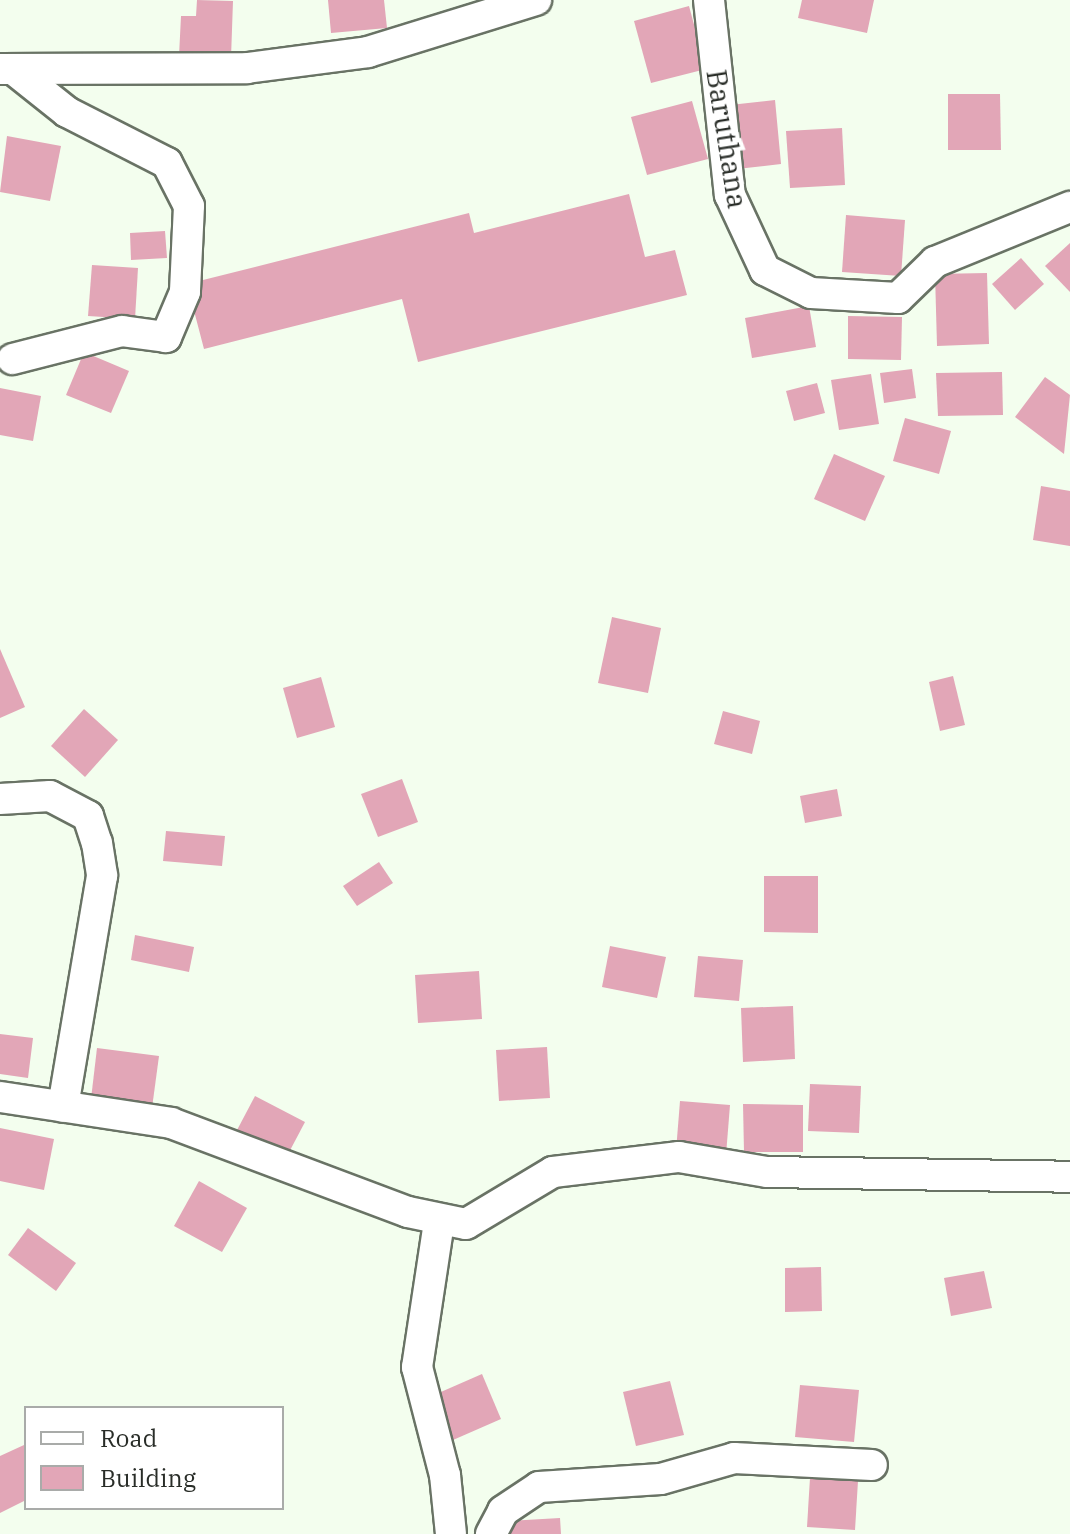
<!DOCTYPE html>
<style>
body{margin:0}
#map{position:relative;width:1070px;height:1534px;overflow:hidden;background:#f3feee;font-family:"IBM Plex Serif",serif}
div>[style]{position:absolute}
[style*='--x']{left:calc(var(--x)*1px);top:calc(var(--y)*1px);width:calc(var(--w)*1px);rotate:calc(var(--a)*1deg)}
.building>*{inset:0;background:#e2a6b7}
.roads{filter:drop-shadow(2px 0 #697365) drop-shadow(-2px 0 #697365) drop-shadow(0 2px #697365) drop-shadow(0 -2px #697365)}
.street>*{height:30px;margin:-15px;padding:0 15px;transform-origin:15px;border-radius:15px;background:#fff}
span{translate:-50% -50%;white-space:nowrap;text-align:center;line-height:1.15;-webkit-text-stroke:8px #fff;paint-order:stroke}
.street-label{font-size:28px;color:#292d28}
.legend{position:absolute;left:24px;top:1406px;width:260px;height:104px;box-sizing:border-box;background:#fff;border:2px solid #a9aba9;margin:0;padding:10px 14px;list-style:none;font-size:24px;color:#292d28}
.legend li{display:flex;align-items:center;gap:16px;height:40px}
.legend b{width:40px;border:2px solid #a9aba9}
</style>
<div id="map">
<div class="building">
<i style="clip-path:polygon(197px 0,233px 1px,231px 58px,179px 56px,181px 16px,196px 16px)"></i>
<i style="clip-path:polygon(328px 0,384px 0,387px 28px,331px 33px)"></i>
<i style="clip-path:polygon(802px 0,874px 0,867px 33px,798px 18px)"></i>
<i style="clip-path:polygon(689px 6px,706px 69px,651px 83px,634px 21px)"></i>
<i style="clip-path:polygon(948px 94px,1000px 94px,1001px 150px,948px 150px)"></i>
<i style="clip-path:polygon(775px 100px,781px 164px,737px 169px,730px 105px)"></i>
<i style="clip-path:polygon(692px 101px,708px 159px,647px 175px,631px 117px)"></i>
<i style="clip-path:polygon(842px 128px,845px 185px,790px 188px,786px 131px)"></i>
<i style="clip-path:polygon(7px 136px,61px 146px,50px 201px,0 192px)"></i>
<i style="clip-path:polygon(629px 194px,645px 257px,675px 250px,687px 295px,418px 362px,402px 299px,204px 349px,187px 284px,469px 213px,474px 233px)"></i>
<i style="clip-path:polygon(846px 215px,905px 220px,901px 276px,842px 272px)"></i>
<i style="clip-path:polygon(165px 231px,167px 258px,131px 260px,130px 233px)"></i>
<i style="clip-path:polygon(1070px 243px,1070px 292px,1045px 266px)"></i>
<i style="clip-path:polygon(1021px 258px,1044px 284px,1015px 310px,992px 284px)"></i>
<i style="clip-path:polygon(92px 265px,138px 268px,135px 319px,88px 316px)"></i>
<i style="clip-path:polygon(987px 273px,989px 344px,937px 346px,935px 274px)"></i>
<i style="clip-path:polygon(809px 306px,816px 347px,752px 358px,745px 318px)"></i>
<i style="clip-path:polygon(848px 316px,902px 317px,901px 360px,848px 359px)"></i>
<i style="clip-path:polygon(84px 352px,129px 371px,111px 413px,66px 395px)"></i>
<i style="clip-path:polygon(912px 369px,916px 398px,884px 403px,880px 373px)"></i>
<i style="clip-path:polygon(1002px 372px,1003px 415px,938px 416px,936px 373px)"></i>
<i style="clip-path:polygon(871px 374px,879px 424px,839px 430px,831px 380px)"></i>
<i style="clip-path:polygon(1045px 377px,1070px 395px,1064px 454px,1015px 417px)"></i>
<i style="clip-path:polygon(817px 383px,825px 413px,794px 421px,786px 391px)"></i>
<i style="clip-path:polygon(0 388px,41px 396px,33px 441px,0 435px)"></i>
<i style="clip-path:polygon(905px 418px,951px 431px,939px 474px,893px 461px)"></i>
<i style="clip-path:polygon(834px 454px,885px 476px,865px 521px,814px 499px)"></i>
<i style="clip-path:polygon(1041px 486px,1070px 491px,1070px 546px,1033px 540px)"></i>
<i style="clip-path:polygon(612px 617px,661px 628px,648px 693px,598px 683px)"></i>
<i style="clip-path:polygon(0 649px,25px 707px,0 718px)"></i>
<i style="clip-path:polygon(953px 676px,965px 725px,940px 731px,929px 682px)"></i>
<i style="clip-path:polygon(321px 677px,335px 727px,297px 738px,283px 688px)"></i>
<i style="clip-path:polygon(84px 709px,118px 740px,85px 777px,51px 746px)"></i>
<i style="clip-path:polygon(723px 711px,760px 721px,752px 754px,714px 744px)"></i>
<i style="clip-path:polygon(402px 779px,418px 822px,378px 837px,361px 794px)"></i>
<i style="clip-path:polygon(837px 789px,842px 816px,805px 823px,800px 796px)"></i>
<i style="clip-path:polygon(166px 831px,225px 836px,222px 866px,163px 861px)"></i>
<i style="clip-path:polygon(379px 862px,393px 883px,357px 906px,343px 886px)"></i>
<i style="clip-path:polygon(764px 876px,818px 876px,818px 933px,764px 932px)"></i>
<i style="clip-path:polygon(135px 935px,194px 947px,189px 972px,131px 960px)"></i>
<i style="clip-path:polygon(610px 946px,666px 957px,657px 998px,602px 987px)"></i>
<i style="clip-path:polygon(698px 956px,743px 960px,739px 1001px,694px 997px)"></i>
<i style="clip-path:polygon(479px 971px,482px 1019px,418px 1023px,415px 975px)"></i>
<i style="clip-path:polygon(793px 1006px,795px 1059px,743px 1062px,741px 1008px)"></i>
<i style="clip-path:polygon(0 1034px,33px 1038px,28px 1078px,0 1074px)"></i>
<i style="clip-path:polygon(547px 1047px,550px 1098px,499px 1101px,496px 1050px)"></i>
<i style="clip-path:polygon(97px 1048px,159px 1056px,152px 1108px,91px 1099px)"></i>
<i style="clip-path:polygon(810px 1084px,861px 1086px,859px 1133px,808px 1131px)"></i>
<i style="clip-path:polygon(255px 1096px,305px 1122px,286px 1158px,236px 1132px)"></i>
<i style="clip-path:polygon(680px 1101px,730px 1105px,726px 1155px,676px 1151px)"></i>
<i style="clip-path:polygon(743px 1104px,803px 1105px,803px 1152px,744px 1152px)"></i>
<i style="clip-path:polygon(0 1128px,54px 1139px,44px 1190px,0 1181px)"></i>
<i style="clip-path:polygon(199px 1181px,247px 1208px,222px 1252px,174px 1226px)"></i>
<i style="clip-path:polygon(28px 1228px,76px 1263px,56px 1291px,8px 1255px)"></i>
<i style="clip-path:polygon(821px 1267px,822px 1311px,785px 1312px,785px 1268px)"></i>
<i style="clip-path:polygon(984px 1271px,992px 1308px,951px 1316px,944px 1278px)"></i>
<i style="clip-path:polygon(482px 1374px,501px 1419px,453px 1440px,434px 1395px)"></i>
<i style="clip-path:polygon(670px 1381px,684px 1435px,636px 1446px,623px 1392px)"></i>
<i style="clip-path:polygon(800px 1385px,859px 1390px,854px 1442px,795px 1437px)"></i>
<i style="clip-path:polygon(24px 1445px,26px 1500px,0 1513px,0 1456px)"></i>
<i style="clip-path:polygon(810px 1478px,858px 1481px,855px 1530px,807px 1527px)"></i>
<i style="clip-path:polygon(560px 1518px,561px 1534px,508px 1534px,507px 1521px)"></i>
</div>
<div class="roads">
<div class="street">
<i style="--x:709;--y:0;--w:196;--a:83.9"></i>
<i style="--x:730;--y:195;--w:83;--a:65"></i>
<i style="--x:765;--y:270;--w:51;--a:26.6"></i>
<i style="--x:811;--y:293;--w:87;--a:3.3"></i>
<i style="--x:898;--y:298;--w:52;--a:-44.2"></i>
<i style="--x:935;--y:262;--w:146;--a:-22.2"></i>
<i style="--x:0;--y:69;--w:247;--a:-0.2"></i>
<i style="--x:247;--y:68;--w:122;--a:-7.5"></i>
<i style="--x:368;--y:52;--w:176;--a:-17.2"></i>
<i style="--x:13;--y:69;--w:69;--a:38.5"></i>
<i style="--x:67;--y:112;--w:112;--a:27"></i>
<i style="--x:167;--y:163;--w:48;--a:62.9"></i>
<i style="--x:189;--y:206;--w:86;--a:92.7"></i>
<i style="--x:185;--y:292;--w:49;--a:112.9"></i>
<i style="--x:166;--y:337;--w:44;--a:-172.2"></i>
<i style="--x:122;--y:331;--w:113;--a:165.6"></i>
<i style="--x:0;--y:799;--w:50;--a:-3.4"></i>
<i style="--x:50;--y:796;--w:43;--a:27.8"></i>
<i style="--x:88;--y:816;--w:28;--a:72"></i>
<i style="--x:97;--y:843;--w:33;--a:81"></i>
<i style="--x:102;--y:876;--w:234;--a:99.6"></i>
<i style="--x:0;--y:1097;--w:173;--a:8.6"></i>
<i style="--x:171;--y:1123;--w:253;--a:20.6"></i>
<i style="--x:408;--y:1212;--w:59;--a:11.7"></i>
<i style="--x:466;--y:1224;--w:101;--a:-30.9"></i>
<i style="--x:553;--y:1172;--w:127;--a:-6.8"></i>
<i style="--x:679;--y:1157;--w:89;--a:9.7"></i>
<i style="--x:767;--y:1172;--w:303;--a:0.9"></i>
<i style="--x:439;--y:1222;--w:147;--a:98.6"></i>
<i style="--x:417;--y:1367;--w:112;--a:75.5"></i>
<i style="--x:445;--y:1475;--w:59;--a:84.2"></i>
<i style="--x:491;--y:1534;--w:26;--a:-62"></i>
<i style="--x:503;--y:1511;--w:43;--a:-33.7"></i>
<i style="--x:539;--y:1487;--w:122;--a:-3.8"></i>
<i style="--x:661;--y:1479;--w:76;--a:-16"></i>
<i style="--x:734;--y:1458;--w:138;--a:2.9"></i>
</div>
</div>
<div class="street-label">
<span style="left:727px;top:139px;rotate:81deg">Baruthana</span>
</div>
<ul class="legend">
<li><b style="height:10px;background:#fff"></b>Road</li>
<li><b style="height:22px;background:#e2a6b7"></b>Building</li>
</ul>
</div>
